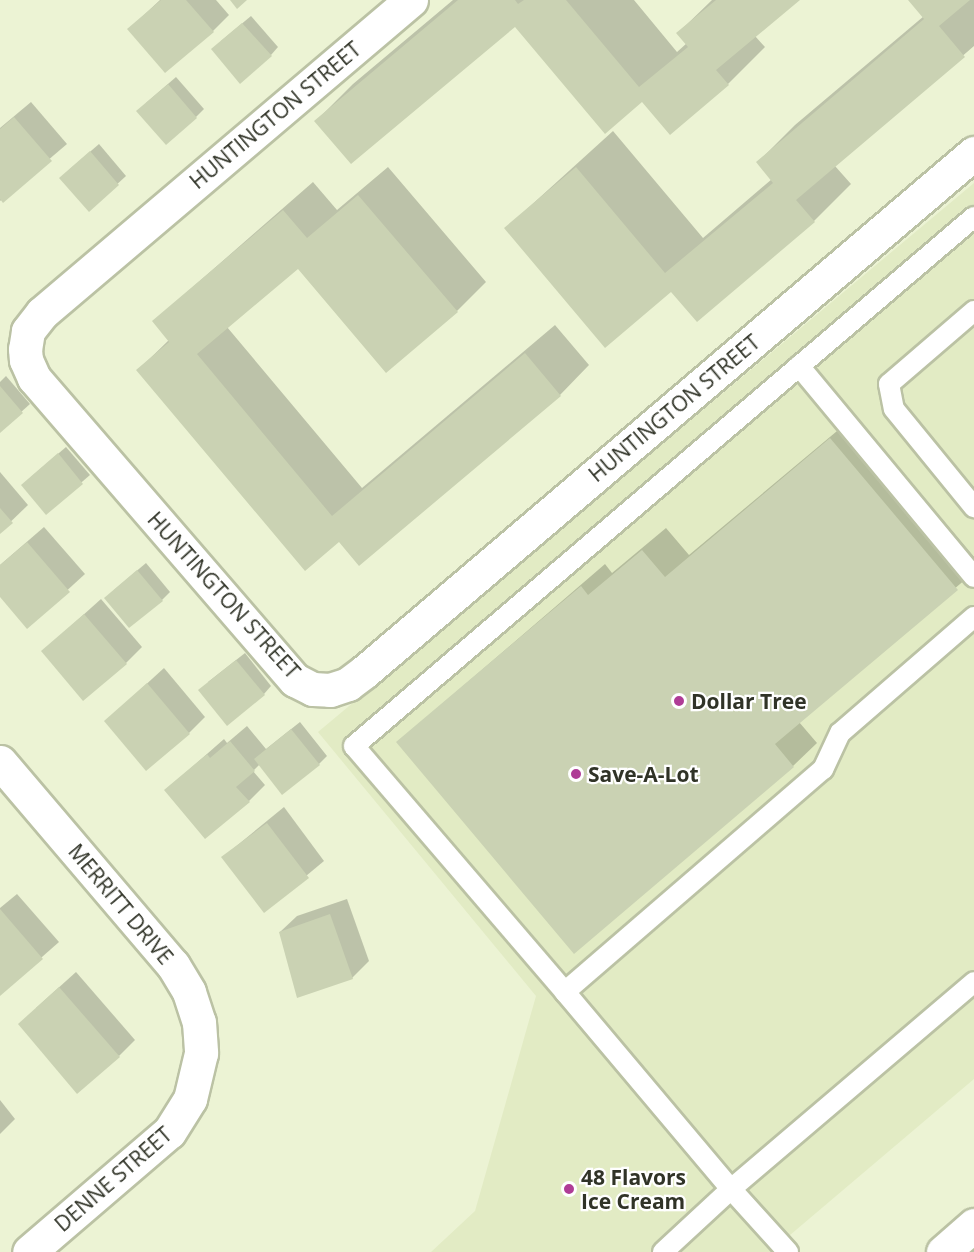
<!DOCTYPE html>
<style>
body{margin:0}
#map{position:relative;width:974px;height:1252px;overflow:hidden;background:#ecf3d4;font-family:"Open Sans",sans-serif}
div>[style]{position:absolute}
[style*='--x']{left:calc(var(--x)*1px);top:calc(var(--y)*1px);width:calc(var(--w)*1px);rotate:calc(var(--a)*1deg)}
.built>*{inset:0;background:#e2ebc4}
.shadow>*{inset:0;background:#0003}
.building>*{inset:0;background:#cad2b3}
.roads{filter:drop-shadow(2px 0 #bbc2a4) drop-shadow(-2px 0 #bbc2a4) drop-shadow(0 2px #bbc2a4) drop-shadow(0 -2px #bbc2a4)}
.lane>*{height:20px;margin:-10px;padding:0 10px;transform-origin:10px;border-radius:10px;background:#fff}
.street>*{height:33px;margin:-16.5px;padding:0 16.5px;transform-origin:16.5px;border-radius:16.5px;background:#fff}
.secondary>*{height:33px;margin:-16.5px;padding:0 16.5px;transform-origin:16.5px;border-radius:16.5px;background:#fff}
.dots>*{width:16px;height:16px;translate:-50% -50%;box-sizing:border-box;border:3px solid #fff;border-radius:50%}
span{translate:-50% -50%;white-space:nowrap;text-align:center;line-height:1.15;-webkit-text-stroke:4.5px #fff;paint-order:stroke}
.street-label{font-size:21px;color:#303327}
.poi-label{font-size:21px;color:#303327;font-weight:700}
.left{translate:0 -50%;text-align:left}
</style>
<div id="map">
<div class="built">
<i style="clip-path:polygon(974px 183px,974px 1079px,770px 1252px,431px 1252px,475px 1211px,536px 996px,318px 732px)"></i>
</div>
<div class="shadow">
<i style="clip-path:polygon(160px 0,216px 0,229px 15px,213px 31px,129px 29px)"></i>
<i style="clip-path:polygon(453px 0,634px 0,677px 52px,687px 43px,678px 33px,712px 0,798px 0,755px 36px,765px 47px,728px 84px,642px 100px,515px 25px,316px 121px,353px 84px)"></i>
<i style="clip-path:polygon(910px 0,974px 0,974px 46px,835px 166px,851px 184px,814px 221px,672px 290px,506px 228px,613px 131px,703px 238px,772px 179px,758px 162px,795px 125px,924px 16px)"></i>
<i style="clip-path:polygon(251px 16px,278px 47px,271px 55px,221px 41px)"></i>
<i style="clip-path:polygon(176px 77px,204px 109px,196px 117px,146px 103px)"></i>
<i style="clip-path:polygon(31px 102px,67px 144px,0 201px,0 128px)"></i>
<i style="clip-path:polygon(99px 144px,126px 176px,89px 210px,69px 170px)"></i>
<i style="clip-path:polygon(388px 167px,486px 282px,457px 311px,298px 267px,227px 327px,362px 488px,555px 325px,589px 365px,560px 395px,339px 540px,138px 370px,169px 340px,154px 321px,313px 182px,337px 210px)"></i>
<i style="clip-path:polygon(6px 376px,30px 404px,0 431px,0 382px)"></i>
<i style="clip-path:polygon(855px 416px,974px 557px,974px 572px,799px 722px,817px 743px,793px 766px,574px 952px,398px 742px,605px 564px,612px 573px,666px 528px,689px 555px)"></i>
<i style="clip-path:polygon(66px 447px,90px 475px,46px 513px,31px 477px)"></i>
<i style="clip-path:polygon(0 472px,28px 505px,0 532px)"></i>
<i style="clip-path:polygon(44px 527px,85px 574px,27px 627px,0 595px,0 565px)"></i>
<i style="clip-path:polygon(146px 563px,170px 592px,162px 600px,114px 590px)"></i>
<i style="clip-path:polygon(101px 599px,142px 647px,126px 663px,43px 651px)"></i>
<i style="clip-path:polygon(245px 653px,271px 686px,264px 694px,208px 682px)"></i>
<i style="clip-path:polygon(164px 668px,205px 717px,189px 733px,106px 721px)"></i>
<i style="clip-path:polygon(300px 722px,327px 756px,319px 764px,260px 764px,253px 771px,265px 785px,249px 801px,166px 790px,224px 739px,227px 743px,247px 726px,266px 749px)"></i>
<i style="clip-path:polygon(284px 807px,324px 861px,264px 911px,223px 857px)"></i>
<i style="clip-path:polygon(17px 894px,59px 942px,0 994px,0 908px)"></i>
<i style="clip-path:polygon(347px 899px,369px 961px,352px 978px,280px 932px,297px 916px)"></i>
<i style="clip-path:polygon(76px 972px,135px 1040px,119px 1056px,36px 1008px)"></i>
<i style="clip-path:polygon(0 1100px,15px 1119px,0 1134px)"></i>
</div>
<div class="building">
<i style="clip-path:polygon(161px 0,186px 0,214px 32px,165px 73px,127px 29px)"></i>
<i style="clip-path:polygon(230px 0,247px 0,237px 9px)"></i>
<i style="clip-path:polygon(458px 0,515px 0,518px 4px,524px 0,566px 0,639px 87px,688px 47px,676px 33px,716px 0,800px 0,716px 70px,729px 85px,670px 135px,642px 102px,605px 134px,515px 27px,351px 164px,314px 121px)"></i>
<i style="clip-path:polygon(908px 0,970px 0,939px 26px,965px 57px,796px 200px,815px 222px,697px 322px,671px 292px,605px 348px,504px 228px,576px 167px,665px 273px,773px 183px,756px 162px,924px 19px)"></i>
<i style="clip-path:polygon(242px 23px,272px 56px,240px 84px,211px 49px)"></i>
<i style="clip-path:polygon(168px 84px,197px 118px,166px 145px,136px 111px)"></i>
<i style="clip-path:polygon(14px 117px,52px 161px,3px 203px,0 199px,0 129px)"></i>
<i style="clip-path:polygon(90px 151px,119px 185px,89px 212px,59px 178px)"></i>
<i style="clip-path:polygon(358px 195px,458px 312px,386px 373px,298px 269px,197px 354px,332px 516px,525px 353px,561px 396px,359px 566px,339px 542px,305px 571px,136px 370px,169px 342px,152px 321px,283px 210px,307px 238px)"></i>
<i style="clip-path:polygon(0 386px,23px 413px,0 433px)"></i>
<i style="clip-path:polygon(830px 438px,958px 590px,775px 744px,794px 767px,574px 954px,396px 742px,581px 586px,588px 595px,642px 550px,665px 577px)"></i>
<i style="clip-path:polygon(58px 453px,83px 484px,46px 515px,21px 485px)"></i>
<i style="clip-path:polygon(0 508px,13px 523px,0 534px)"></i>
<i style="clip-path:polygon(27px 542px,70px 592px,27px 629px,0 597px,0 565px)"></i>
<i style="clip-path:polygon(137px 570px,163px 601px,129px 628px,104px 598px)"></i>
<i style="clip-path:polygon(84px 614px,127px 664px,83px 701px,41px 651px)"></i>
<i style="clip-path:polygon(236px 660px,265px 695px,227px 726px,198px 690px)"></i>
<i style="clip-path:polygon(147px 683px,190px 734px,146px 771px,104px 721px)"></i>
<i style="clip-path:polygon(291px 729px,320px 765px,282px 795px,254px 759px)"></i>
<i style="clip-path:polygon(230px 741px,255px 771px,236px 787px,250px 802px,205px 839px,164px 790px,207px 754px,210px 758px)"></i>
<i style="clip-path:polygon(267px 823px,309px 878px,264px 913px,221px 857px)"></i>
<i style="clip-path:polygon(0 909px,43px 959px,0 996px)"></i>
<i style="clip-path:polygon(330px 914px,353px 979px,297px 998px,279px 932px)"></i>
<i style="clip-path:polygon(59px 987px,120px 1057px,77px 1094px,18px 1024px)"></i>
</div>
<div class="roads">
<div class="lane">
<i style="--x:974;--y:311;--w:112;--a:139.3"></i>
<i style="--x:889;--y:384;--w:25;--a:79"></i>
<i style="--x:894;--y:409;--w:127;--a:50.8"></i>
<i style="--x:799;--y:366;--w:274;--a:50.3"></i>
<i style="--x:974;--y:617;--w:177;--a:139.1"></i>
<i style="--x:840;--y:733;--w:40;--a:115"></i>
<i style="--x:823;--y:769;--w:341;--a:139.2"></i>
<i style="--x:565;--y:992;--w:258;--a:49.9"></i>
<i style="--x:731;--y:1189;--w:319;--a:-40.4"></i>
<i style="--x:565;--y:992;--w:324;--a:-130.6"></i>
<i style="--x:354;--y:746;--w:815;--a:-40.47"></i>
<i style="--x:663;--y:1252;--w:93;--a:-42.8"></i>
<i style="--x:731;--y:1189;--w:85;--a:47.9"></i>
</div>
<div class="street">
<i style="--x:411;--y:0;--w:484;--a:139.7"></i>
<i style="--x:42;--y:313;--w:23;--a:128"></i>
<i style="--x:28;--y:331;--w:18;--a:99"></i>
<i style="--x:25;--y:349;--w:11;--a:85"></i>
<i style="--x:26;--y:360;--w:20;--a:66"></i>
<i style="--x:34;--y:378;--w:399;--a:49.2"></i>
<i style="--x:295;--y:680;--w:20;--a:27"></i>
<i style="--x:313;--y:689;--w:17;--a:3"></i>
<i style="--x:330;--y:690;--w:19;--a:-18"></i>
<i style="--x:348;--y:684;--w:20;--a:-37"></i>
<i style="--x:364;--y:672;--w:801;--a:-40.39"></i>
<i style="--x:0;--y:762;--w:267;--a:49.6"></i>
<i style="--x:173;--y:965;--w:31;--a:59"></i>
<i style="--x:189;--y:992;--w:32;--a:72"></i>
<i style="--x:199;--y:1022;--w:31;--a:86"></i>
<i style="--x:201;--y:1053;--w:47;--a:103.4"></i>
<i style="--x:190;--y:1099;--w:39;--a:122"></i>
<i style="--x:169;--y:1132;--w:184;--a:139.4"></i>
</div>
<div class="secondary">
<i style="--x:943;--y:1252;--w:41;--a:-41.1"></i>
</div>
</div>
<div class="dots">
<i style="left:679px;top:701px;background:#af3c96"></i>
<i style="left:576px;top:774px;background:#af3c96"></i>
<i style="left:569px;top:1189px;background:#af3c96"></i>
</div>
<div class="street-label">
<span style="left:275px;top:115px;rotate:-40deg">HUNTINGTON STREET</span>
<span style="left:674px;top:408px;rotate:-40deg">HUNTINGTON STREET</span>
<span style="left:224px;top:595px;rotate:48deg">HUNTINGTON STREET</span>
<span style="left:121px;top:904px;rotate:50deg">MERRITT DRIVE</span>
<span style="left:113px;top:1179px;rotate:-41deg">DENNE STREET</span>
</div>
<div class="poi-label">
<span class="left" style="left:691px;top:701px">Dollar Tree</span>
<span class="left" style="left:588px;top:774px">Save-A-Lot</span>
<span class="left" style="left:581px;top:1189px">48 Flavors<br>Ice Cream</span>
</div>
</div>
